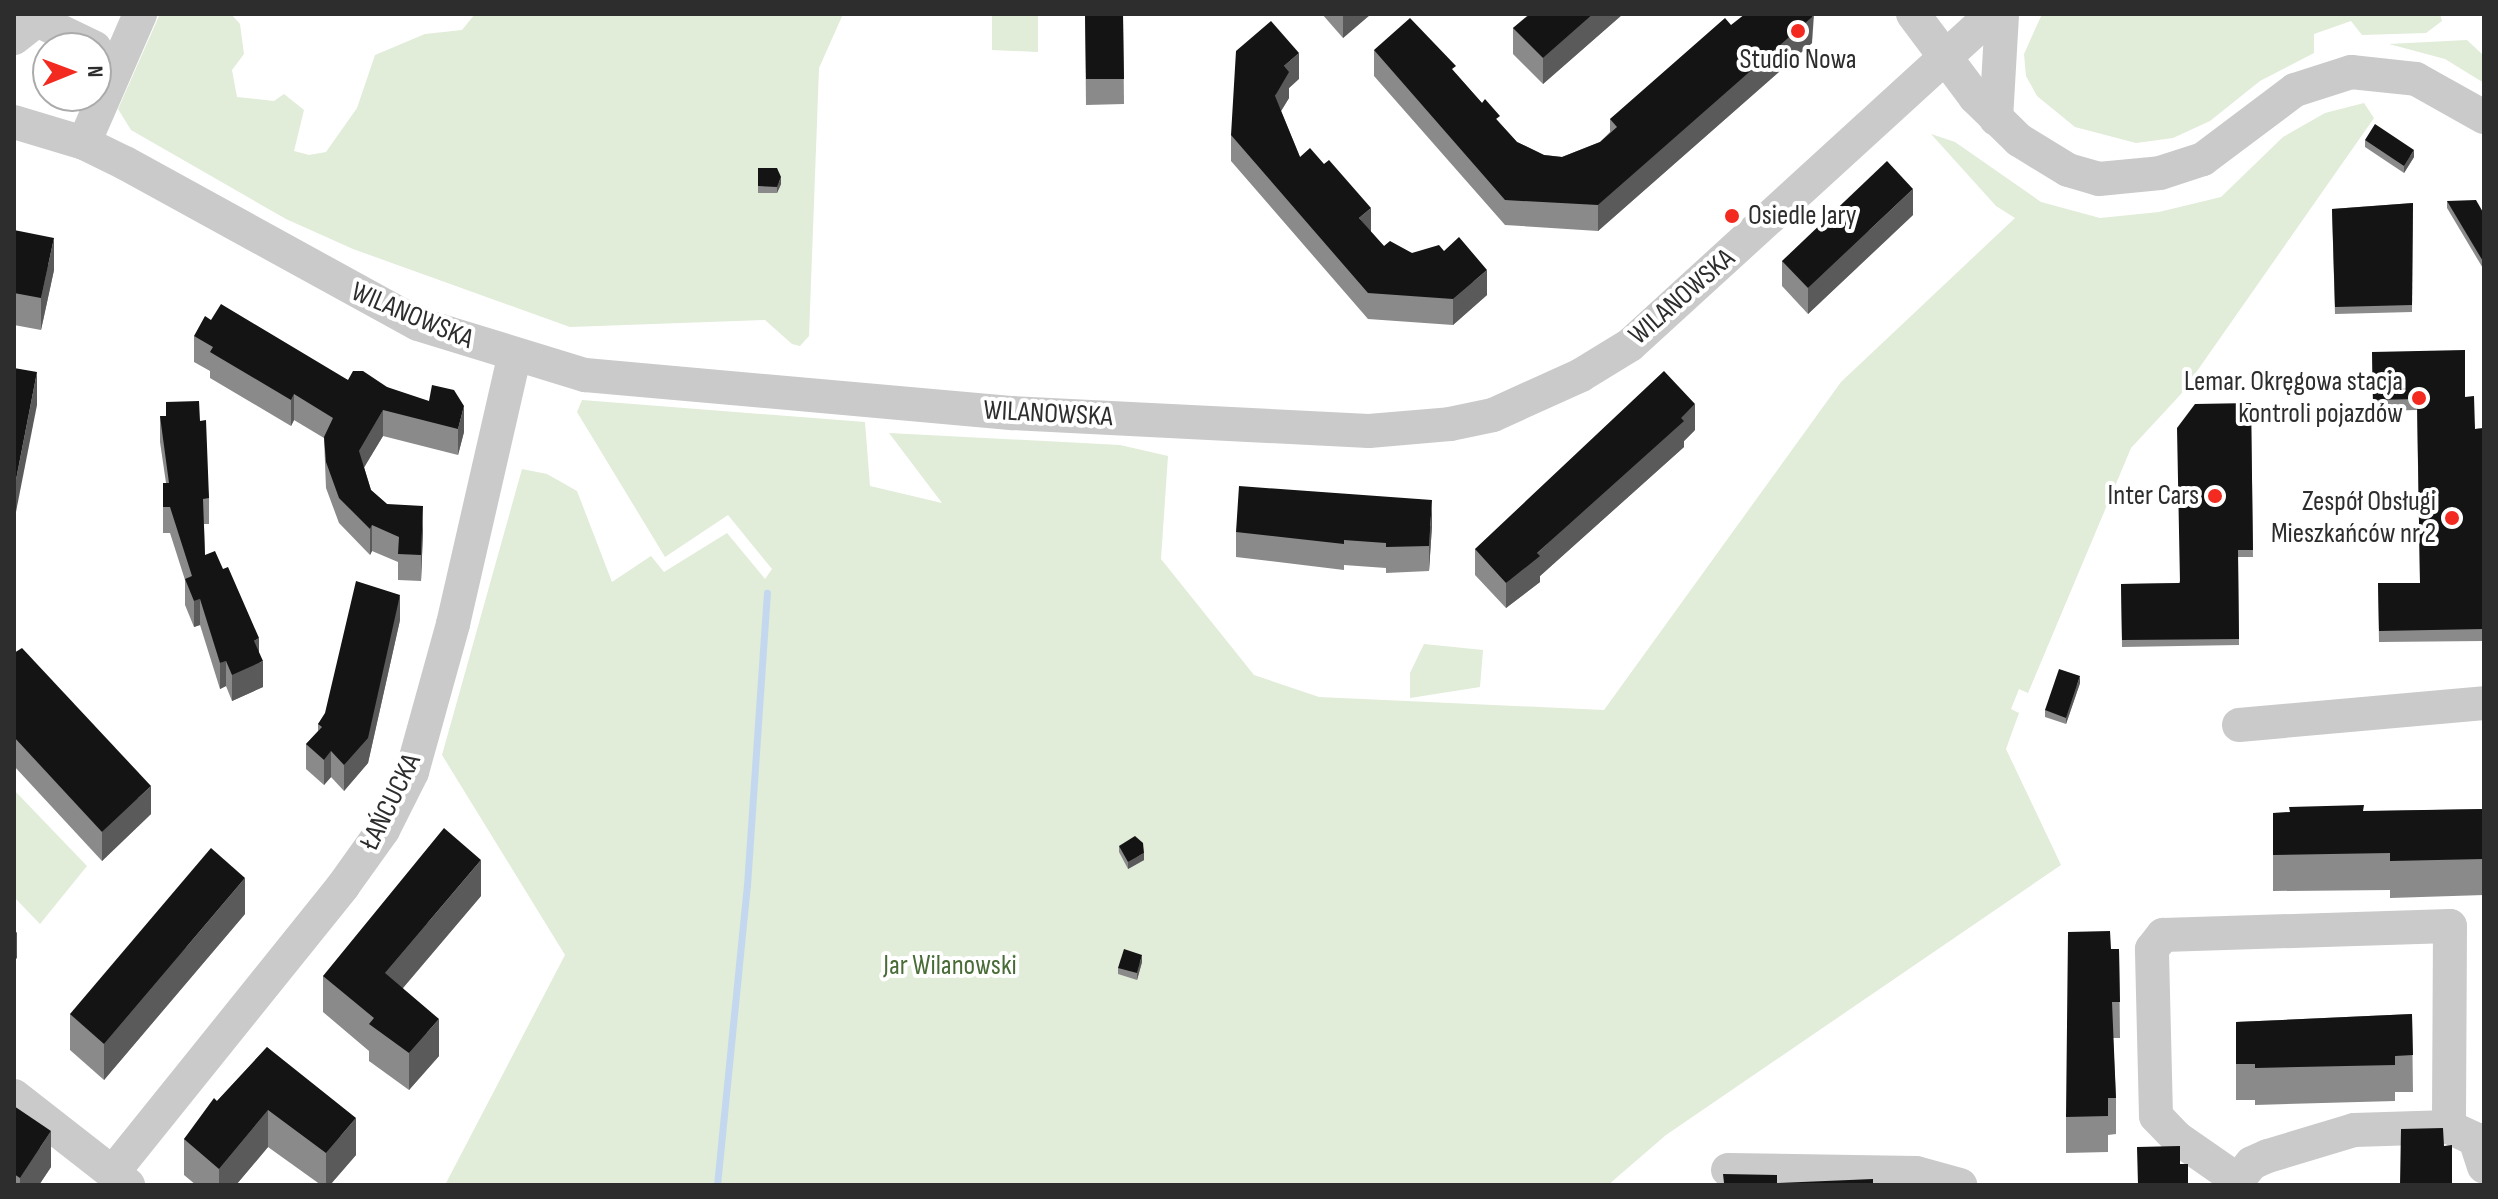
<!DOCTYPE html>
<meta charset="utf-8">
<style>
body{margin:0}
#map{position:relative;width:2498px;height:1199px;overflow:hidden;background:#fff;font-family:"Sofia Sans Condensed",sans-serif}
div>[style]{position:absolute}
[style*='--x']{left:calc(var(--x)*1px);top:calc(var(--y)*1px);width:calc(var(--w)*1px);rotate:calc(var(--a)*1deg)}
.green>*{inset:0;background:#e1ecd9}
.stream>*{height:7px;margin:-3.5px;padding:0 3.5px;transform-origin:3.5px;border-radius:3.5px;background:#c3d8ee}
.minor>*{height:34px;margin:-17px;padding:0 17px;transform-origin:17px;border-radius:17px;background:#cacaca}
.wall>*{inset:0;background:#8a8a8a}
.shaded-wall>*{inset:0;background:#5a5a5a}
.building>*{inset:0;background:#141414}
.dots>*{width:22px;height:22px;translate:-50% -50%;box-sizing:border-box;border:4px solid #fff;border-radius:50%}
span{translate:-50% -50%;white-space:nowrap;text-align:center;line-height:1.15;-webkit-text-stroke:8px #fff;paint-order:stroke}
.poi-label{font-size:28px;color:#2d2d2d}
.left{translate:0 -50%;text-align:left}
.right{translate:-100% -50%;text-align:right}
.street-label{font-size:28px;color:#2d2d2d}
.park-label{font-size:28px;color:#496c37}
.frame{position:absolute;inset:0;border:16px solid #2d2d2d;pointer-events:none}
.north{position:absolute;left:32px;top:32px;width:80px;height:80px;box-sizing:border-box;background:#fff;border:2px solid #ababab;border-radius:50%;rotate:89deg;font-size:22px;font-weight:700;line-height:32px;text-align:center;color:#2d2d2d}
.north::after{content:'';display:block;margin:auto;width:28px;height:36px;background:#f32a1f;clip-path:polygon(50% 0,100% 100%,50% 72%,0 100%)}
</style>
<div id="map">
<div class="green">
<i style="clip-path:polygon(171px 14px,231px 14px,240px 24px,244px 54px,232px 70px,237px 97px,274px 101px,284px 94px,304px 110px,294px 151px,309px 155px,326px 152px,357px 108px,375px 55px,425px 34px,462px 30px,475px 14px,843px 14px,819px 68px,809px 336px,800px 346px,792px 344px,765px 320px,570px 327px,353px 249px,286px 219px,131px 130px,118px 109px,159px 16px)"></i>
<i style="clip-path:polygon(992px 14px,1038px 14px,1038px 52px,992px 50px)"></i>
<i style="clip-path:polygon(2042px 14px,2440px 14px,2442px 21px,2426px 33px,2362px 35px,2351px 21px,2314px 34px,2314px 53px,2260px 81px,2210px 121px,2173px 138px,2136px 143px,2075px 127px,2037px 96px,2026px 76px,2024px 54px)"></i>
<i style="clip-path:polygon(2467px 40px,2484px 56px,2484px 83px,2445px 59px,2389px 44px)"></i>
<i style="clip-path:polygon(2364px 103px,2374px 118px,2181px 394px,2131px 448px,2028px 693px,2019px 689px,2011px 709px,2019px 713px,2006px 749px,2061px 865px,1666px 1135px,1608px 1185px,445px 1185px,565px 955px,442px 755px,522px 469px,547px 474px,577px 491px,612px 582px,651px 556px,664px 572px,727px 533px,765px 579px,772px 569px,728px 515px,665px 557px,577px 412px,582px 400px,865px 422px,870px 486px,942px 503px,889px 433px,1120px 445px,1168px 456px,1161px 559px,1254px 675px,1319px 697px,1604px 710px,1841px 382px,2015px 218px,1996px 206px,1931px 134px,1955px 142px,2041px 202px,2100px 218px,2159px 212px,2221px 197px,2283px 137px,2325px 113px)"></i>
<i style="clip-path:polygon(1424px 644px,1483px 650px,1480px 687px,1410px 698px,1410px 673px)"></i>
<i style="clip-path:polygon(14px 790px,87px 866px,40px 924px,14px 897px)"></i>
</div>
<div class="stream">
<i style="--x:717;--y:1185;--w:301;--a:-84.3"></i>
<i style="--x:747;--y:885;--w:293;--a:-86.1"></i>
</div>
<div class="minor">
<i style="--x:39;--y:14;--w:6;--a:108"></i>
<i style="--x:37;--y:20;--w:64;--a:25.8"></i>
<i style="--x:1913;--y:14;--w:104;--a:53.2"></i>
<i style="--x:1975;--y:97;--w:62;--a:44.3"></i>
<i style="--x:2019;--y:140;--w:57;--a:31.5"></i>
<i style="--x:2068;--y:170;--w:32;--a:16"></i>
<i style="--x:2099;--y:179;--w:61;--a:-5.6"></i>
<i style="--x:2160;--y:173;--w:45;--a:-18"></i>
<i style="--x:2203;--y:159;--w:115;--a:-36.9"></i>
<i style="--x:2295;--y:90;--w:59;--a:-17.8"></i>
<i style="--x:2351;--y:72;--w:65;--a:6.1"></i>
<i style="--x:2416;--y:79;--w:78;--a:29.2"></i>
<i style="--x:14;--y:38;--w:29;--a:-38"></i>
<i style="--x:1996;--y:119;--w:105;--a:-86.7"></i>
<i style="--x:14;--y:122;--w:73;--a:16.7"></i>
<i style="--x:84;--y:143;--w:46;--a:26"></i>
<i style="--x:125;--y:163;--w:334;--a:28.8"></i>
<i style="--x:418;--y:324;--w:175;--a:17"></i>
<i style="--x:585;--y:375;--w:430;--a:5.1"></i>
<i style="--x:1013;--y:413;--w:356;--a:2.9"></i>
<i style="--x:1369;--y:431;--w:81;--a:-4.9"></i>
<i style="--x:1450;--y:424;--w:44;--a:-11.8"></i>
<i style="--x:1493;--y:415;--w:97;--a:-24.4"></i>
<i style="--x:1581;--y:375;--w:57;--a:-31.5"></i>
<i style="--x:1630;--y:345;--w:491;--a:-42.4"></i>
<i style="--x:84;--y:143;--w:141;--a:-66.5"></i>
<i style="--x:2239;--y:725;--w:246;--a:-5.1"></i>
<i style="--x:14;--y:1096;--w:145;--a:38"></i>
<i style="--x:1728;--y:1170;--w:188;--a:0.9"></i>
<i style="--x:1916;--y:1173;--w:46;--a:15.3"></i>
<i style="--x:114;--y:1171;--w:366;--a:-51.2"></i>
<i style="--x:343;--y:886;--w:69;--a:-54.5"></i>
<i style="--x:383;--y:830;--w:65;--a:-63.4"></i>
<i style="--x:412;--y:772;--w:154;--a:-74.5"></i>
<i style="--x:453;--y:624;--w:274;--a:-77.1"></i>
<i style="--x:2236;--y:1179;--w:72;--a:-145.2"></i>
<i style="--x:2177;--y:1138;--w:30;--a:-134"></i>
<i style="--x:2156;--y:1116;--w:167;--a:-91.4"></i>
<i style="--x:2152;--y:949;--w:18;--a:-52"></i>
<i style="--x:2163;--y:935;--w:287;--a:-1.8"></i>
<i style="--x:2450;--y:926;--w:201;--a:90.3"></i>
<i style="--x:2234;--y:1185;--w:28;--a:-51"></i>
<i style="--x:2252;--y:1163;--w:17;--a:-24"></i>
<i style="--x:2268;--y:1156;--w:90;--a:-16.8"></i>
<i style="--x:2354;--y:1130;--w:95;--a:-1.8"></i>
<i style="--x:2449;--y:1127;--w:29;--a:25"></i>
<i style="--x:2475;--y:1139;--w:29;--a:72"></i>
</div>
<div class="wall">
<i style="clip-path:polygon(1085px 14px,1123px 14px,1124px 104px,1086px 105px)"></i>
<i style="clip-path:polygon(1322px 14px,1371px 14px,1343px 38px)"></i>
<i style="clip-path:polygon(1527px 14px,1623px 14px,1543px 84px,1513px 54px,1513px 28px,1527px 16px)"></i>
<i style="clip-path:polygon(1731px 25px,1812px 43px,1598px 231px,1505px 225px,1374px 76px,1374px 50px,1456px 74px,1517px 142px,1544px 155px,1562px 157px,1600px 142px,1610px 132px,1610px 119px)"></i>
<i style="clip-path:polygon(1299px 79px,1289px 88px,1289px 98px,1281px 111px,1300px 157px,1384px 246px,1412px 253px,1444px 251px,1487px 295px,1453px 325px,1368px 319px,1231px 161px,1231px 135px)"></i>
<i style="clip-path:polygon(2365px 140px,2414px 157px,2404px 173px,2365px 147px)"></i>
<i style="clip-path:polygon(758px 168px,781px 184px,777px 193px,758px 193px)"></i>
<i style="clip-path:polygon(2447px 201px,2484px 214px,2484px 270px,2447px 208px)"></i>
<i style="clip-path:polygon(2413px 203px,2412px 312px,2335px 314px,2332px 209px)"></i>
<i style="clip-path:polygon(1913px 215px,1808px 314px,1782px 286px,1782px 261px)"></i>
<i style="clip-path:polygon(14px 230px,54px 270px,41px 330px,14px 325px)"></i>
<i style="clip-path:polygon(194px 336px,348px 380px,387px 387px,464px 432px,458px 455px,383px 436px,364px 467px,371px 490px,387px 504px,423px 531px,421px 581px,398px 580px,398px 562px,372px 551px,370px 555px,339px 523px,326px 488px,324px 438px,294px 420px,291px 426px,210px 378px,210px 371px,194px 362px)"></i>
<i style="clip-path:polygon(2372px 352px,2465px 397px,2475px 429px,2484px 428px,2484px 641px,2379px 642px,2378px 583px,2420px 583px,2417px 410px,2373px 411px)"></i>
<i style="clip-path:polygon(2251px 403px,2253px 557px,2238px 557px,2239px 645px,2122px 647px,2121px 584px,2179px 583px)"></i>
<i style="clip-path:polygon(160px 416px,200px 421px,209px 498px,209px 524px,204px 524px,205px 555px,259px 653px,263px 687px,232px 701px,226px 686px,220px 689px,200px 625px,194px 627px,185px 605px,185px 580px,170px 533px,163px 533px,163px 483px,166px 483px,160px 442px)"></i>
<i style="clip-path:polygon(1695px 430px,1684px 441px,1684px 447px,1540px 576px,1540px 582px,1506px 608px,1475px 575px,1475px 549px)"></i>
<i style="clip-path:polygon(1432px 526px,1429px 571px,1386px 573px,1386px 568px,1344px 565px,1344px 570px,1236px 557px,1236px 532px)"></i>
<i style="clip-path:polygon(400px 620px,368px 763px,344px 791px,331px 777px,324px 785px,306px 769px,306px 744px,318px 731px,318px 724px)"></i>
<i style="clip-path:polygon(14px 653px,151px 814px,102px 861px,14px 766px)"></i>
<i style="clip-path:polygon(2080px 683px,2066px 724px,2045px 717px,2045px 710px)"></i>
<i style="clip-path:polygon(2484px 809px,2484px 895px,2390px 898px,2390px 890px,2273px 891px,2273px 813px)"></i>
<i style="clip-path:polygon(1119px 846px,1144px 860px,1128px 869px,1119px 852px)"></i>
<i style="clip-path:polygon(481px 896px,403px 988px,439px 1056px,409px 1090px,369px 1061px,369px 1051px,323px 1012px,323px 976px)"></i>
<i style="clip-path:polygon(245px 914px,104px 1080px,70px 1050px,70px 1014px)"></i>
<i style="clip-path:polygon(2111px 949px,2119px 949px,2120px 1038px,2113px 1038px,2116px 1098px,2116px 1134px,2108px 1135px,2108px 1152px,2066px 1153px,2066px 1117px)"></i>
<i style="clip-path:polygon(1142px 962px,1137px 980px,1118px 974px,1118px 968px)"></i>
<i style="clip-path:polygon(2412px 1014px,2413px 1092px,2395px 1092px,2395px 1101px,2255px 1105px,2255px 1100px,2236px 1100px,2236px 1022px)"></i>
<i style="clip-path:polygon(267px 1047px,356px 1155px,330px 1185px,321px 1185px,268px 1147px,236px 1185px,196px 1185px,184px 1175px,184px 1139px,217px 1101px)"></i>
<i style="clip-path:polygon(14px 1106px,51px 1167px,39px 1185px,14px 1185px)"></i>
</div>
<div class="shaded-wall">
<i style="clip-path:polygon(1343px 14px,1371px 14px,1343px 38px)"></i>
<i style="clip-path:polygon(1593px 14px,1623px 14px,1543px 84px,1543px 58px)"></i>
<i style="clip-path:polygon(1812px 14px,1814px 14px,1812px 43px,1598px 231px,1598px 205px)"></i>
<i style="clip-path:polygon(1299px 53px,1299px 79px,1289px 88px,1289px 98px,1275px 121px,1275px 96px,1284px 66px)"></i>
<i style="clip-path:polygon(2414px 150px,2414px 157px,2404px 173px,2404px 166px)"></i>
<i style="clip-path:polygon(781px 177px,781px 184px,777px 193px,777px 187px)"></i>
<i style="clip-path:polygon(1913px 189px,1913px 215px,1808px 314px,1808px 288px)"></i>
<i style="clip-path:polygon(1371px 208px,1371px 233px,1359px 218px)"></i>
<i style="clip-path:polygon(54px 238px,54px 270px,41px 330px,41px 298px)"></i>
<i style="clip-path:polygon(1487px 270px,1487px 295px,1453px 325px,1453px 299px)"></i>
<i style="clip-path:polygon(37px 372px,37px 405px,14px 522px,14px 490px)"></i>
<i style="clip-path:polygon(294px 394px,294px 420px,291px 426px,291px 400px)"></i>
<i style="clip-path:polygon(1695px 404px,1695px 430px,1684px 441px,1684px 447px,1540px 576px,1540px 582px,1506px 608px,1506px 583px)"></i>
<i style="clip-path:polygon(464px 406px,464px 432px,458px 455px,458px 429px)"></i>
<i style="clip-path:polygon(383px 410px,383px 436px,359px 476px,359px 451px)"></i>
<i style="clip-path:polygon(1432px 500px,1432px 526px,1429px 571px,1429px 546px)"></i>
<i style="clip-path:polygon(423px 506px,423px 531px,421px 581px,421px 555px)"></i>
<i style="clip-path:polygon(372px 525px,372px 551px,370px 555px,370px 529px)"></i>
<i style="clip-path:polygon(400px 595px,400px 620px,368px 763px,344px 791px,344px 765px)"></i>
<i style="clip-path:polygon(200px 599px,200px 625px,194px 627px,194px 601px)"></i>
<i style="clip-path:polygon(259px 638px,259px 663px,263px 661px,263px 687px,232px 701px,232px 675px,254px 641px)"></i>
<i style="clip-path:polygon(226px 661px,226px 686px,220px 689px,220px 663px)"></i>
<i style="clip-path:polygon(2080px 676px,2080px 683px,2066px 724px,2066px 718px)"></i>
<i style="clip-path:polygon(331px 751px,331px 777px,324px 785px,324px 760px)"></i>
<i style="clip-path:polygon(151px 786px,151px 814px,102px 861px,102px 832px)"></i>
<i style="clip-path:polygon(1144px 853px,1144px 860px,1128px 869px,1128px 862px)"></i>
<i style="clip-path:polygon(481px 860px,481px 896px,385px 1009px,385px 973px)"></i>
<i style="clip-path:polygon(245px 878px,245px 914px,104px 1080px,104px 1044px)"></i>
<i style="clip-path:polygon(17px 932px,17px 958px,14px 961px,14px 934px)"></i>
<i style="clip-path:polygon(1142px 955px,1142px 962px,1137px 980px,1137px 973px)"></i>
<i style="clip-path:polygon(439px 1019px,439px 1056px,409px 1090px,409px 1053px)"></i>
<i style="clip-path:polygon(268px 1110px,268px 1147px,236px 1185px,219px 1185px,219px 1169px)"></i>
<i style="clip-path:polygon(356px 1118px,356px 1155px,330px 1185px,326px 1185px,326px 1153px)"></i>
<i style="clip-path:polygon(51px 1131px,51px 1167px,39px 1185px,20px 1185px,20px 1178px)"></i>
</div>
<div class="building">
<i style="clip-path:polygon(1085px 14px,1123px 14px,1124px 79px,1086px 79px)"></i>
<i style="clip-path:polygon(1530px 14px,1593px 14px,1543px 58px,1513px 28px)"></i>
<i style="clip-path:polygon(1745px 14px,1812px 14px,1812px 17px,1598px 205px,1505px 200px,1374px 50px,1410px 18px,1456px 66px,1452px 69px,1482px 103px,1485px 99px,1500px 116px,1496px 119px,1517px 142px,1544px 155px,1562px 157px,1600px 142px,1617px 127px,1610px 119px,1725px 18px,1731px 25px)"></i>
<i style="clip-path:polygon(1271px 21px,1299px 53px,1284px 66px,1289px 72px,1275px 96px,1300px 157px,1310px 148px,1324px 164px,1329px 160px,1371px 208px,1359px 218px,1384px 246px,1390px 241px,1412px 253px,1439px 245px,1444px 251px,1459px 237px,1487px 270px,1453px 299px,1368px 293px,1231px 135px,1236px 51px)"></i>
<i style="clip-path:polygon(2375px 124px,2414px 150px,2404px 166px,2365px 140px)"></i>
<i style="clip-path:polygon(1887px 161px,1913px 189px,1808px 288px,1782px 261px)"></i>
<i style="clip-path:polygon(758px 168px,777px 168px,781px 177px,777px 187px,758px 186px)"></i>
<i style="clip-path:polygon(2476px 200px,2484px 214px,2484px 263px,2447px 201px)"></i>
<i style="clip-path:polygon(2413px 203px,2412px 305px,2335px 307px,2332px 209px)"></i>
<i style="clip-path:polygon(14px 230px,54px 238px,41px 298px,14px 293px)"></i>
<i style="clip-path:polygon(221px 304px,348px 380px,353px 371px,363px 371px,387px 387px,429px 401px,432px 385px,454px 390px,464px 406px,458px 429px,383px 410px,359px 451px,371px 490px,387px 504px,423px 506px,421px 555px,398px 554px,399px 537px,372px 525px,370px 529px,339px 498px,326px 462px,324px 437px,333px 418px,294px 394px,291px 400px,210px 352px,213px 347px,194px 336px,205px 316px,211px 320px)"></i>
<i style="clip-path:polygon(2465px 350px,2465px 397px,2474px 396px,2475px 429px,2484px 428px,2484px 629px,2379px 631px,2378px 583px,2420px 583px,2417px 399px,2373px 400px,2372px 352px)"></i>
<i style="clip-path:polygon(14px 368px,37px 372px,14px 490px)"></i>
<i style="clip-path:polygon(1664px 371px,1695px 404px,1681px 418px,1684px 421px,1537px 553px,1540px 556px,1506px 583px,1475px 549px)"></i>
<i style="clip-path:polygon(199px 401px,200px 421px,206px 420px,209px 498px,203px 499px,205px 555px,215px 551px,223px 569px,228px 567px,259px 638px,254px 641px,263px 661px,232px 675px,226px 661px,220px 663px,200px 599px,194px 601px,185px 579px,192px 576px,170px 507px,163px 507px,163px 483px,169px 483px,160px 416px,166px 416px,166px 402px)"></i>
<i style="clip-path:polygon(2251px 403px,2253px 550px,2238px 550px,2239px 639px,2122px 640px,2121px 584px,2180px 583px,2177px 428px,2195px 404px)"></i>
<i style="clip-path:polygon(1239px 486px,1432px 500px,1429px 546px,1386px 547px,1386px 543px,1344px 540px,1344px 544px,1236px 532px)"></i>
<i style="clip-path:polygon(356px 581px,400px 595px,368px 738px,344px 765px,331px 751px,324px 760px,306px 744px,322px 727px,318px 724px,325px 713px)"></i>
<i style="clip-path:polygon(22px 648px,151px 786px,102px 832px,14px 737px,14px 653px)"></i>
<i style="clip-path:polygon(2059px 669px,2080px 676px,2066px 718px,2045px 710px)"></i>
<i style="clip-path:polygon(2364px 805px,2363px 811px,2484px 809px,2484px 859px,2390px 861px,2390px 853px,2273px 855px,2273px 813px,2290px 812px,2289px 807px)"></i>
<i style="clip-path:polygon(444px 828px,481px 860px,385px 973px,439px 1019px,409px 1053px,369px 1024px,374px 1018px,323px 976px)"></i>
<i style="clip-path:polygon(1135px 836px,1143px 843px,1144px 853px,1128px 862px,1119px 846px)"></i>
<i style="clip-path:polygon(211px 848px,245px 878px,104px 1044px,70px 1014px)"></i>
<i style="clip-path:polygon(2110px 931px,2111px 949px,2119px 949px,2120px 1002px,2112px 1002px,2116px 1098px,2108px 1098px,2108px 1116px,2066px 1117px,2068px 932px)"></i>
<i style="clip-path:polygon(1124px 949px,1142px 955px,1137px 973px,1118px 968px)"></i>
<i style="clip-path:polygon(2412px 1014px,2413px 1055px,2395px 1056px,2395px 1065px,2255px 1068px,2255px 1064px,2236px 1064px,2236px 1022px)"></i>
<i style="clip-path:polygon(267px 1047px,356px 1118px,326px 1153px,268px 1110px,219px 1169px,184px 1139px,214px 1098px,217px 1101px)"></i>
<i style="clip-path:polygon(14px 1106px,51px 1131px,20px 1178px,14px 1174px)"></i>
<i style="clip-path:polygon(2443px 1128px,2444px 1146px,2452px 1145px,2452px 1185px,2400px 1185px,2401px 1129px)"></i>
<i style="clip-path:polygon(2180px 1146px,2180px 1164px,2188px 1164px,2188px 1185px,2138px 1185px,2137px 1147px)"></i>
<i style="clip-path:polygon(1723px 1174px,1777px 1175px,1777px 1183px,1873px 1179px,1873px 1185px,1705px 1185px,1705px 1183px,1724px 1183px)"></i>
</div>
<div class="dots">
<i style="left:1798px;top:31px;background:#f32a1f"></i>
<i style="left:1732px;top:216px;background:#f32a1f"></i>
<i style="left:2419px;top:398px;background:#f32a1f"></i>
<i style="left:2215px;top:496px;background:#f32a1f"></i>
<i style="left:2452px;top:518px;background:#f32a1f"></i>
</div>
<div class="poi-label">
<span style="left:1798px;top:60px">Studio Nowa</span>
<span class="left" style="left:1748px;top:216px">Osiedle Jary</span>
<span class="right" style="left:2403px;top:398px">Lemar. Okręgowa stacja<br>kontroli pojazdów</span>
<span class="right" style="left:2199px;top:496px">Inter Cars</span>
<span class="right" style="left:2436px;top:518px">Zespół Obsługi<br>Mieszkańców nr 2</span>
</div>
<div class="street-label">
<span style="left:1682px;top:297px;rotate:-41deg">WILANOWSKA</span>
<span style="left:412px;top:316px;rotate:23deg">WILANOWSKA</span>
<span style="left:1048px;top:414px;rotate:3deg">WILANOWSKA</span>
<span style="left:391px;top:802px;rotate:-64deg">ŁAŃCUCKA</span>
</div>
<div class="park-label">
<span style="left:950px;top:966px">Jar Wilanowski</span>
</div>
<div class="frame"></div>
<div class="north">N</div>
</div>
